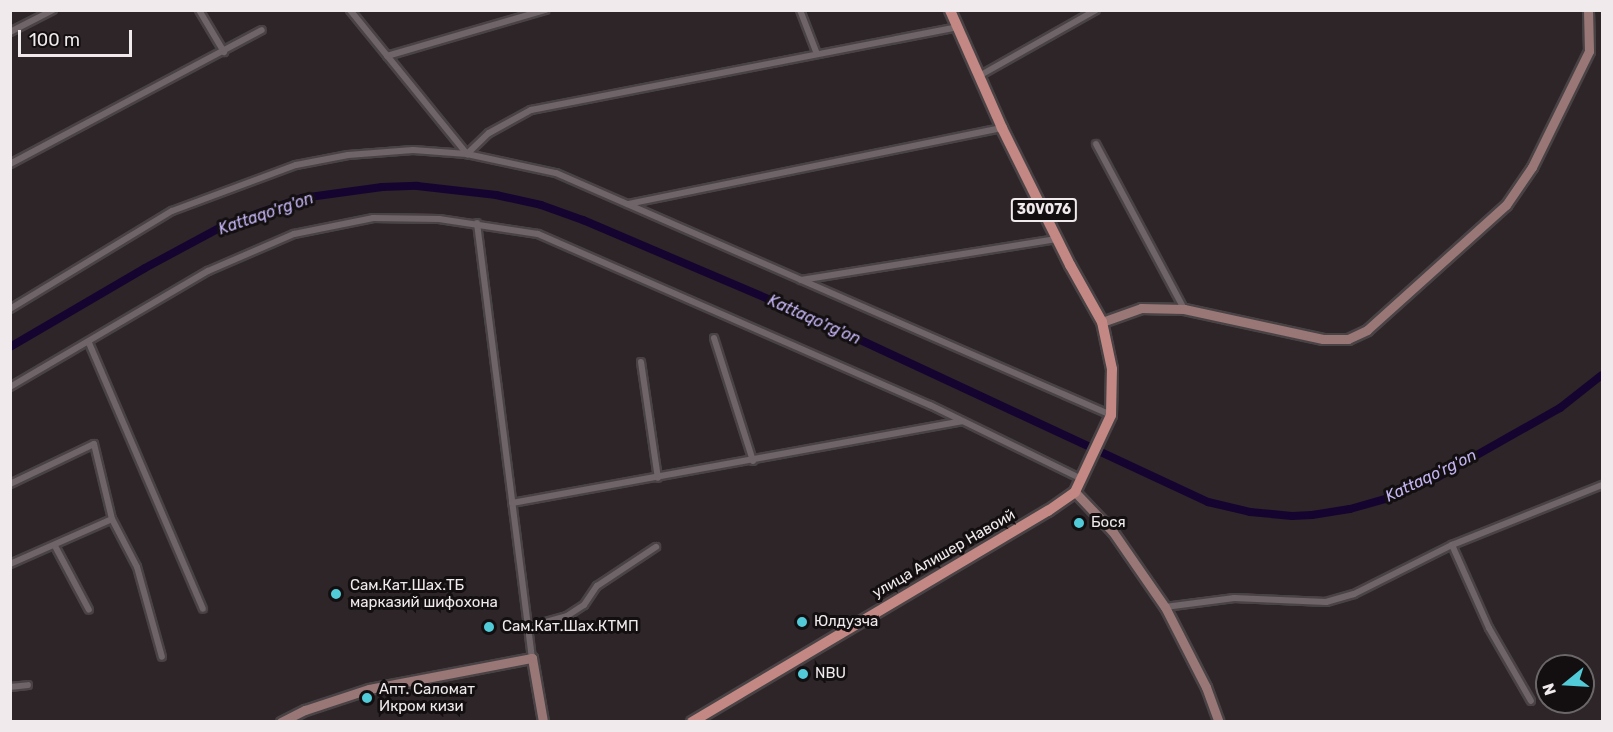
<!DOCTYPE html>
<meta charset="utf-8">
<style>
body{margin:0}
#map{position:relative;width:1613px;height:732px;overflow:hidden;background:#2e2528;font-family:Rubik,sans-serif}
div>[style]{position:absolute}
[style*='--x']{left:calc(var(--x)*1px);top:calc(var(--y)*1px);width:calc(var(--w)*1px);rotate:calc(var(--a)*1deg)}
.canal>*{height:8px;margin:-4px;padding:0 4px;transform-origin:4px;border-radius:4px;background:#160430}
.roads{filter:drop-shadow(2px 0 #4a4346) drop-shadow(-2px 0 #4a4346) drop-shadow(0 2px #4a4346) drop-shadow(0 -2px #4a4346)}
.street>*{height:6px;margin:-3px;padding:0 3px;transform-origin:3px;border-radius:3px;background:#6f6568}
.secondary>*{height:9px;margin:-4.5px;padding:0 4.5px;transform-origin:4.5px;border-radius:4.5px;background:#997776}
.primary>*{height:10px;margin:-5px;padding:0 5px;transform-origin:5px;border-radius:5px;background:#c48884}
.dots>*{width:16px;height:16px;translate:-50% -50%;box-sizing:border-box;border:3px solid #130f10;border-radius:50%}
span{translate:-50% -50%;white-space:nowrap;text-align:center;line-height:1.15;-webkit-text-stroke:6px #130f10;paint-order:stroke}
.shield-label span{padding:2px 4px;background:#130f10;border:2px solid;border-radius:4px;-webkit-text-stroke-width:0}
.shield-label{font-size:14px;color:#f0eaec;font-weight:700}
.poi-label{font-size:15px;color:#f0eaec}
.left{translate:0 -50%;text-align:left}
.street-label{font-size:15px;color:#f0eaec}
.water-label{font-size:16px;color:#c4b4f4;font-style:italic}
.frame{position:absolute;inset:0;border:12px solid #f0eaec;pointer-events:none}
.north{position:absolute;left:1535px;top:654px;width:60px;height:60px;box-sizing:border-box;background:#130f10;border:2px solid #6b6768;border-radius:50%;rotate:252deg;font-size:16px;font-weight:700;line-height:24px;text-align:center;color:#f0eaec}
.north::after{content:'';display:block;margin:auto;width:21px;height:27px;background:#52cbd9;clip-path:polygon(50% 0,100% 100%,50% 72%,0 100%)}
.scale{position:absolute;left:18px;top:30px;width:114px;height:27px;box-sizing:border-box;border:3px solid #f0eaec;border-top:0;padding-left:8px;font-size:18px;line-height:21px;white-space:nowrap;color:#f0eaec;-webkit-text-stroke:4px #130f10;paint-order:stroke}
</style>
<div id="map">
<div class="canal">
<i style="--x:10;--y:347;--w:156;--a:-30.3"></i>
<i style="--x:145;--y:268;--w:91;--a:-28.3"></i>
<i style="--x:225;--y:225;--w:82;--a:-19.3"></i>
<i style="--x:302;--y:198;--w:81;--a:-7.8"></i>
<i style="--x:382;--y:187;--w:35;--a:-2"></i>
<i style="--x:417;--y:186;--w:80;--a:6.5"></i>
<i style="--x:496;--y:195;--w:46;--a:12.5"></i>
<i style="--x:541;--y:205;--w:45;--a:19.7"></i>
<i style="--x:583;--y:220;--w:262;--a:23.1"></i>
<i style="--x:824;--y:323;--w:424;--a:25"></i>
<i style="--x:1208;--y:502;--w:43;--a:13.4"></i>
<i style="--x:1250;--y:512;--w:42;--a:5.4"></i>
<i style="--x:1292;--y:516;--w:20;--a:-3"></i>
<i style="--x:1312;--y:515;--w:38;--a:-9"></i>
<i style="--x:1350;--y:509;--w:37;--a:-16"></i>
<i style="--x:1386;--y:499;--w:56;--a:-22.9"></i>
<i style="--x:1438;--y:477;--w:140;--a:-29.5"></i>
<i style="--x:1560;--y:408;--w:53;--a:-38.2"></i>
</div>
<div class="roads">
<div class="street">
<i style="--x:199;--y:10;--w:49;--a:59.2"></i>
<i style="--x:350;--y:10;--w:186;--a:50.9"></i>
<i style="--x:467;--y:154;--w:30;--a:-44"></i>
<i style="--x:489;--y:133;--w:48;--a:-28.7"></i>
<i style="--x:531;--y:110;--w:434;--a:-11"></i>
<i style="--x:800;--y:10;--w:47;--a:68.9"></i>
<i style="--x:10;--y:32;--w:48;--a:-27.1"></i>
<i style="--x:387;--y:56;--w:165;--a:-16.2"></i>
<i style="--x:979;--y:76;--w:134;--a:-29.4"></i>
<i style="--x:1096;--y:144;--w:187;--a:61.9"></i>
<i style="--x:10;--y:164;--w:285;--a:-28"></i>
<i style="--x:628;--y:204;--w:382;--a:-11.5"></i>
<i style="--x:477;--y:223;--w:438;--a:82.8"></i>
<i style="--x:801;--y:280;--w:259;--a:-9.1"></i>
<i style="--x:10;--y:309;--w:189;--a:-31.2"></i>
<i style="--x:172;--y:211;--w:132;--a:-20.4"></i>
<i style="--x:296;--y:165;--w:53;--a:-10.9"></i>
<i style="--x:348;--y:155;--w:65;--a:-4.4"></i>
<i style="--x:413;--y:150;--w:54;--a:4.2"></i>
<i style="--x:467;--y:154;--w:91;--a:12.1"></i>
<i style="--x:556;--y:173;--w:605;--a:23.56"></i>
<i style="--x:714;--y:338;--w:129;--a:72.4"></i>
<i style="--x:89;--y:343;--w:289;--a:66.8"></i>
<i style="--x:641;--y:362;--w:117;--a:81.7"></i>
<i style="--x:10;--y:387;--w:229;--a:-30.4"></i>
<i style="--x:208;--y:271;--w:94;--a:-23.3"></i>
<i style="--x:294;--y:234;--w:81;--a:-11.4"></i>
<i style="--x:373;--y:218;--w:66;--a:0.9"></i>
<i style="--x:439;--y:219;--w:100;--a:8.6"></i>
<i style="--x:538;--y:234;--w:428;--a:23.6"></i>
<i style="--x:930;--y:405;--w:169;--a:26"></i>
<i style="--x:10;--y:484;--w:93;--a:-25.5"></i>
<i style="--x:94;--y:444;--w:77;--a:76.5"></i>
<i style="--x:112;--y:519;--w:54;--a:62.5"></i>
<i style="--x:137;--y:567;--w:93;--a:74.5"></i>
<i style="--x:512;--y:503;--w:457;--a:-10.3"></i>
<i style="--x:1452;--y:545;--w:91;--a:66"></i>
<i style="--x:1489;--y:628;--w:84;--a:60.1"></i>
<i style="--x:55;--y:546;--w:72;--a:62"></i>
<i style="--x:10;--y:564;--w:111;--a:-23.8"></i>
<i style="--x:1165;--y:607;--w:70;--a:-7.4"></i>
<i style="--x:1234;--y:598;--w:92;--a:2.5"></i>
<i style="--x:1326;--y:602;--w:29;--a:-16"></i>
<i style="--x:1354;--y:594;--w:110;--a:-26.6"></i>
<i style="--x:1452;--y:545;--w:162;--a:-21.8"></i>
<i style="--x:528;--y:627;--w:41;--a:-15.8"></i>
<i style="--x:567;--y:616;--w:20;--a:-33"></i>
<i style="--x:584;--y:605;--w:23;--a:-56"></i>
<i style="--x:597;--y:586;--w:71;--a:-33.5"></i>
<i style="--x:10;--y:687;--w:18;--a:-6"></i>
</div>
<div class="secondary">
<i style="--x:1102;--y:322;--w:41;--a:-19.7"></i>
<i style="--x:1141;--y:308;--w:43;--a:1.3"></i>
<i style="--x:1184;--y:309;--w:142;--a:12.2"></i>
<i style="--x:1323;--y:339;--w:25;--a:0"></i>
<i style="--x:1348;--y:339;--w:21;--a:-25"></i>
<i style="--x:1367;--y:330;--w:187;--a:-42"></i>
<i style="--x:1506;--y:205;--w:46;--a:-55.6"></i>
<i style="--x:1532;--y:167;--w:129;--a:-63.8"></i>
<i style="--x:1589;--y:51;--w:41;--a:-91.4"></i>
<i style="--x:1075;--y:492;--w:55;--a:46.5"></i>
<i style="--x:1113;--y:532;--w:91;--a:55.3"></i>
<i style="--x:1165;--y:607;--w:90;--a:62.9"></i>
<i style="--x:1206;--y:687;--w:37;--a:70"></i>
<i style="--x:281;--y:722;--w:27;--a:-27"></i>
<i style="--x:305;--y:710;--w:67;--a:-18.2"></i>
<i style="--x:369;--y:689;--w:166;--a:-10.8"></i>
<i style="--x:532;--y:658;--w:65;--a:80.2"></i>
</div>
<div class="primary">
<i style="--x:692;--y:722;--w:414;--a:-30.7"></i>
<i style="--x:1048;--y:511;--w:33;--a:-35"></i>
<i style="--x:1075;--y:492;--w:85;--a:-64.9"></i>
<i style="--x:1111;--y:415;--w:46;--a:-88.8"></i>
<i style="--x:1112;--y:369;--w:48;--a:-102"></i>
<i style="--x:1102;--y:322;--w:65;--a:-119.3"></i>
<i style="--x:1070;--y:265;--w:153;--a:-116.4"></i>
<i style="--x:1002;--y:128;--w:129;--a:-113.8"></i>
</div>
</div>
<div class="dots">
<i style="left:1079px;top:523px;background:#52cbd9"></i>
<i style="left:336px;top:594px;background:#52cbd9"></i>
<i style="left:802px;top:622px;background:#52cbd9"></i>
<i style="left:489px;top:627px;background:#52cbd9"></i>
<i style="left:803px;top:674px;background:#52cbd9"></i>
<i style="left:367px;top:698px;background:#52cbd9"></i>
</div>
<div class="shield-label">
<span style="left:1044px;top:210px">30V076</span>
</div>
<div class="poi-label">
<span class="left" style="left:1091px;top:523px">Бося</span>
<span class="left" style="left:350px;top:594px">Сам.Кат.Шах.ТБ<br>марказий шифохона</span>
<span class="left" style="left:814px;top:622px">Юлдузча</span>
<span class="left" style="left:502px;top:627px">Сам.Кат.Шах.КТМП</span>
<span class="left" style="left:815px;top:674px">NBU</span>
<span class="left" style="left:379px;top:698px">Апт. Саломат<br>Икром кизи</span>
</div>
<div class="street-label">
<span style="left:944px;top:554px;rotate:-30deg">улица Алишер Навоий</span>
</div>
<div class="water-label">
<span style="left:266px;top:214px;rotate:-19deg">Kattaqo'rg'on</span>
<span style="left:814px;top:320px;rotate:24deg">Kattaqo'rg'on</span>
<span style="left:1431px;top:476px;rotate:-26deg">Kattaqo'rg'on</span>
</div>
<div class="frame"></div>
<div class="north">N</div>
<div class="scale">100 m</div>
</div>
